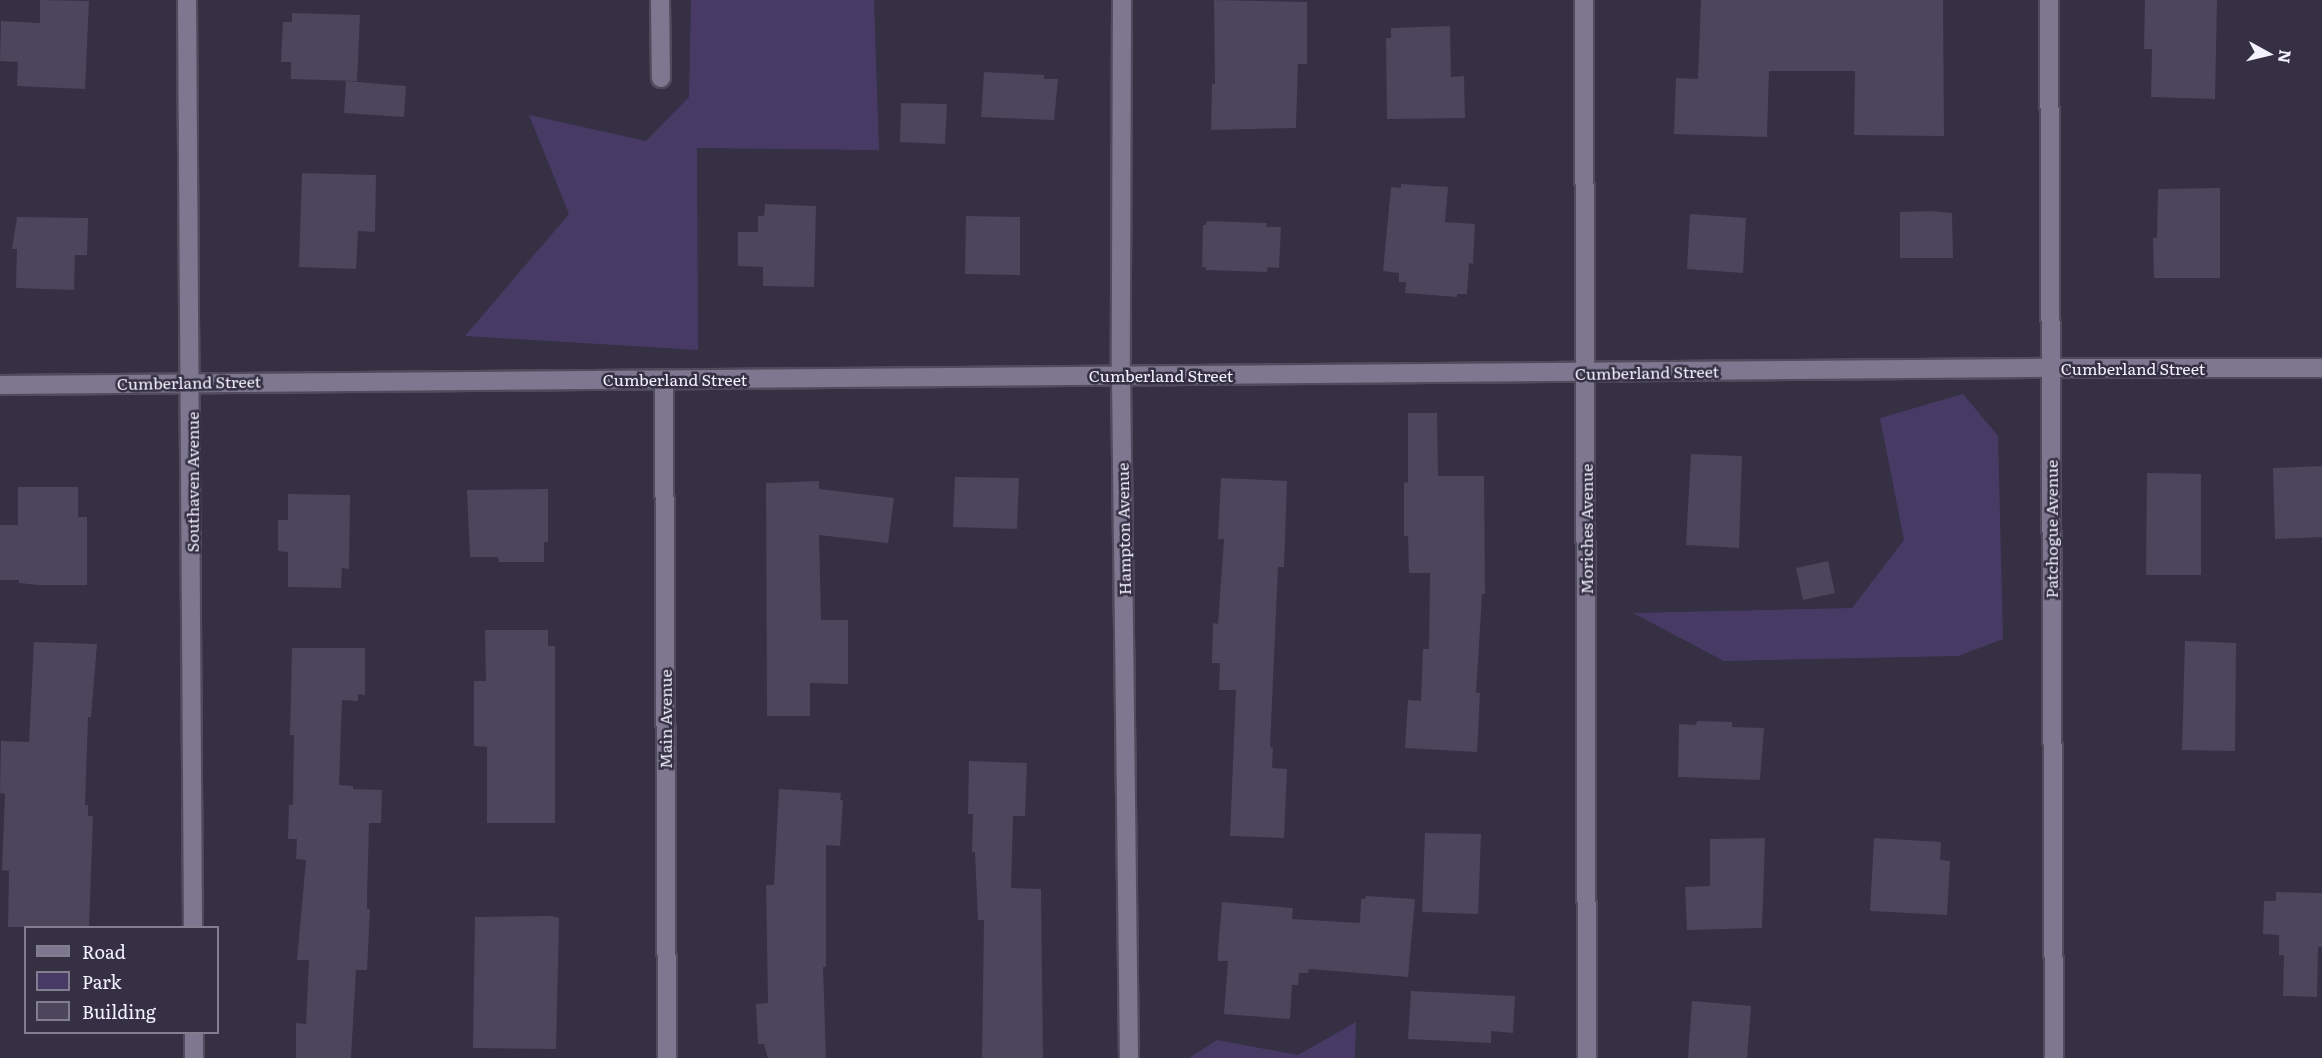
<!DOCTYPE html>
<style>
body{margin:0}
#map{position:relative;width:2322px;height:1058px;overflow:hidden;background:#353044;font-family:Literata,serif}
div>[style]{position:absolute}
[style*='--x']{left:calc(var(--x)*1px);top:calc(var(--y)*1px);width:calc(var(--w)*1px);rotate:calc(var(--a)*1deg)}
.green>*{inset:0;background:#473b65}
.building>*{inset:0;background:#4b465b}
.roads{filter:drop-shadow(2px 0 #514c5d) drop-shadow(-2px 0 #514c5d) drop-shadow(0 2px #514c5d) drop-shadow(0 -2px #514c5d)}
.street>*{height:18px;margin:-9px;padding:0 9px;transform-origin:9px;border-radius:9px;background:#7d788f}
.secondary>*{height:18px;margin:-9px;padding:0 9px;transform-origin:9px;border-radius:9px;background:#7d788f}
span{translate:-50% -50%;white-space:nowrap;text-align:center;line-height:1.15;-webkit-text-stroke:5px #353044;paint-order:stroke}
.street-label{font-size:16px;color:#f4f2ff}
.legend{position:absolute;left:24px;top:926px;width:195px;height:108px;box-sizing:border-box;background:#353044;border:2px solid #817e8f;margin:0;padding:8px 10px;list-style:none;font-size:18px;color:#f4f2ff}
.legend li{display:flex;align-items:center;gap:12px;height:30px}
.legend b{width:30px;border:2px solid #817e8f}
.north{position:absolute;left:2238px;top:24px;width:60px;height:60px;-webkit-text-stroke:4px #353044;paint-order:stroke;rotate:98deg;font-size:16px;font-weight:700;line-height:24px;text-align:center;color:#f4f2ff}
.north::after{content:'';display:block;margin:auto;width:21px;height:27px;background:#f4f2ff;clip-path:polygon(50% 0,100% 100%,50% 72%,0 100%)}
</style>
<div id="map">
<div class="green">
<i style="clip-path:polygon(691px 0,874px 0,879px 150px,697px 148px,698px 350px,465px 336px,569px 214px,529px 115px,646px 141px,689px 97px)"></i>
<i style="clip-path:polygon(1963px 394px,1998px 436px,2003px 639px,1958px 656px,1724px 661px,1633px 613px,1852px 608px,1904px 540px,1880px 418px)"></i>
<i style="clip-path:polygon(1356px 1022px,1355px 1058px,1189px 1058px,1217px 1040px,1298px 1055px)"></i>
</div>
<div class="building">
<i style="clip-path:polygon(40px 0,89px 1px,85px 89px,17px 86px,18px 62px,0 61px,1px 21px,40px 23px)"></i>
<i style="clip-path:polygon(1214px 0,1307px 2px,1307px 64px,1298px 64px,1296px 128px,1211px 130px,1212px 84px,1215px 84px)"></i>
<i style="clip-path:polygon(1701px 0,1943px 0,1944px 136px,1854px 135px,1855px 71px,1769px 71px,1767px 137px,1674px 134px,1676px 78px,1698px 79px)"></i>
<i style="clip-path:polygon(2145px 0,2217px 0,2215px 99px,2151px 97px,2152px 49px,2144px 49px)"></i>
<i style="clip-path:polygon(292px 13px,360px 15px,357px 81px,291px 79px,291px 62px,281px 62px,283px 22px,292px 22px)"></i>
<i style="clip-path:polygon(1450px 26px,1451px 77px,1464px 76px,1465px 118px,1387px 119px,1386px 38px,1391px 38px,1391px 28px)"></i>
<i style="clip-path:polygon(984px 72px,1044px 75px,1044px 79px,1058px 79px,1054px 120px,981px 117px)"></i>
<i style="clip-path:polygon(346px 81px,406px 86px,404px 117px,344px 113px)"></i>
<i style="clip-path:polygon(901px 103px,947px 104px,945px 144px,900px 142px)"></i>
<i style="clip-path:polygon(302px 173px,376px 175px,375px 232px,358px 231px,356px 269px,299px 267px)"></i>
<i style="clip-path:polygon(1401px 184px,1448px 187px,1445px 222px,1475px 224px,1473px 264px,1469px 263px,1467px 294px,1457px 294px,1457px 297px,1405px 293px,1406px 282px,1399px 282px,1399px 273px,1383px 271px,1391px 187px,1401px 188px)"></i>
<i style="clip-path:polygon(2220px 188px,2220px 278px,2154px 278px,2153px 238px,2157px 238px,2158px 189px)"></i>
<i style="clip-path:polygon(765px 204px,816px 206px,814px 287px,763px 286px,763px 267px,738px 266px,738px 232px,758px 232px,758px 216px,764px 216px)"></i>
<i style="clip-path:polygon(1931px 211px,1952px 213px,1953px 258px,1900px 258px,1900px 212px)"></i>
<i style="clip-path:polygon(1690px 214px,1746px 218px,1743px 273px,1687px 269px)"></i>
<i style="clip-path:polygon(966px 216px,1020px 217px,1020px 275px,965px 274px)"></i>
<i style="clip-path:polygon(17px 217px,88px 218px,87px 255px,75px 255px,74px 290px,16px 288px,17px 249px,12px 249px)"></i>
<i style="clip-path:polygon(1207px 221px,1267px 223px,1266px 227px,1281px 227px,1279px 268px,1268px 267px,1267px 272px,1206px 270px,1206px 267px,1202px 267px,1203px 225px,1206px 225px)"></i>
<i style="clip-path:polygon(1408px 413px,1437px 413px,1438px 476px,1484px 476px,1485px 594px,1482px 594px,1476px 693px,1480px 693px,1477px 752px,1405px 748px,1408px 700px,1421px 701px,1423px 649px,1429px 649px,1430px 573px,1409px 573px,1408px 536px,1404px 536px,1404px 483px,1408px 482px)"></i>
<i style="clip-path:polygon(1691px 454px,1742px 456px,1739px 548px,1686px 545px)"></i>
<i style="clip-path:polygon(2322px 466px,2322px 537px,2275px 539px,2273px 468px)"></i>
<i style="clip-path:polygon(2147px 473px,2201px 474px,2201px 575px,2146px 575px)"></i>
<i style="clip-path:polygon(955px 477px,1019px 478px,1017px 529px,953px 527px)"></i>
<i style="clip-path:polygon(1221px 478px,1287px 481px,1284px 567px,1278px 567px,1270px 747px,1273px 748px,1272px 768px,1287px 769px,1284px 838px,1230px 836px,1236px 690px,1219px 690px,1220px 663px,1212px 663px,1213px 623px,1218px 624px,1224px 539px,1218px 539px)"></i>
<i style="clip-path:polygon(819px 481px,819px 489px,894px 498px,888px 543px,819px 535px,821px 620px,848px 620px,848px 684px,810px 683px,810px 716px,767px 716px,766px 483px)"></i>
<i style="clip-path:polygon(18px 487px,78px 487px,78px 517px,87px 517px,87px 585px,38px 585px,19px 583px,19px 580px,0 580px,0 525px,18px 525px)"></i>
<i style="clip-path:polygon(548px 489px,548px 542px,544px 542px,544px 562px,499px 562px,498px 557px,470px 557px,467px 490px)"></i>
<i style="clip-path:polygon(288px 494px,350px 495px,349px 569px,342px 568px,341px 588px,288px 587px,288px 552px,278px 551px,278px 520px,288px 520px)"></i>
<i style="clip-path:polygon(1828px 561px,1835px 593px,1803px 600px,1796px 568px)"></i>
<i style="clip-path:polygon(485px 630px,548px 630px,548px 646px,555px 646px,555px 823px,487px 823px,487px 747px,474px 746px,474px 681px,486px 681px)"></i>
<i style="clip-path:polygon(2185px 641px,2236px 643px,2235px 751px,2182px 750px)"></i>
<i style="clip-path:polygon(34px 642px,97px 644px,91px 717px,88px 717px,85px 805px,88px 805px,88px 816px,93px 816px,89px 927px,8px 927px,9px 871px,2px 870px,5px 794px,0 793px,1px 741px,29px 742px)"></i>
<i style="clip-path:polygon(292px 648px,365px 648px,365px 695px,358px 694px,358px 701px,342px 700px,339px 785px,353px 786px,353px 789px,382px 790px,381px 823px,369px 823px,367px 898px,367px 909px,370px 909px,367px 970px,356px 970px,351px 1058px,296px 1058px,296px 1023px,306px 1024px,309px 960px,297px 960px,306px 860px,296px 859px,297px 839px,288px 839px,289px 805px,293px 805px,294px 735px,290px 735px)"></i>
<i style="clip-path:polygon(1697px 721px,1732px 722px,1732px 727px,1764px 728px,1760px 780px,1678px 777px,1679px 724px,1696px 725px)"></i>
<i style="clip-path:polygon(969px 761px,1027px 763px,1025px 816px,1013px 816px,1011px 888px,1041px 889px,1043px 1058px,982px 1058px,984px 920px,978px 920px,975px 852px,972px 852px,973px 814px,968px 814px)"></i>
<i style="clip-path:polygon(779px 789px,841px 793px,840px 800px,843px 800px,840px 846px,826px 845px,826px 967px,823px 967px,826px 1058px,768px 1058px,764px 1044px,758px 1044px,756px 1004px,768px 1003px,766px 885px,774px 885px)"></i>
<i style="clip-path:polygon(1425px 833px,1481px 834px,1478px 914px,1422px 912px)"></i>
<i style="clip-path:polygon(1765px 838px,1762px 928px,1687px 930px,1685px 887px,1710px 886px,1710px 839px)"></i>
<i style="clip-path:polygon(1874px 838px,1941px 842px,1940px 860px,1950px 861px,1947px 915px,1870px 911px)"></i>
<i style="clip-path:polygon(2276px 892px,2322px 893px,2322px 947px,2318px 947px,2317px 997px,2283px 996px,2284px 955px,2279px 955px,2279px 935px,2263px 934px,2264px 901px,2276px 901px)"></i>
<i style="clip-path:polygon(1366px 896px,1415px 899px,1408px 977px,1309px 969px,1308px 973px,1299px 973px,1298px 985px,1292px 985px,1290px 1019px,1224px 1014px,1228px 961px,1218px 961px,1218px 950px,1222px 902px,1293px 908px,1292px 919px,1360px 923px,1361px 899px,1365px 899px)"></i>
<i style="clip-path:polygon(551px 916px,559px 918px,556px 1049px,473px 1048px,475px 917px)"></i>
<i style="clip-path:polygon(1411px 991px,1515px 996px,1513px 1033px,1491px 1031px,1491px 1043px,1408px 1039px)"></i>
<i style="clip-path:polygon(1692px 1001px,1751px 1006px,1747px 1058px,1688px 1058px)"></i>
</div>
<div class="roads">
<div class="street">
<i style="--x:187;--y:0;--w:928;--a:89.63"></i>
<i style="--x:660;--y:0;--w:78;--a:89.3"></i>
<i style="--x:1122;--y:0;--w:375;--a:90.2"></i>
<i style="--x:1121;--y:375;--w:683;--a:89.33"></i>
<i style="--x:1584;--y:0;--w:1058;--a:89.84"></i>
<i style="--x:664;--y:380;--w:678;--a:89.75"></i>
<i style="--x:0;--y:385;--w:2049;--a:-0.48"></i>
<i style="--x:2049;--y:368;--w:273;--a:0"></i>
<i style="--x:194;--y:1032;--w:26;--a:90"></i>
</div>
<div class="secondary">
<i style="--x:2049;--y:0;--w:1058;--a:89.73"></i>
</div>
</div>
<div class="street-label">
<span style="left:2133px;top:368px">Cumberland Street</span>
<span style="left:1647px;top:372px;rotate:-1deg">Cumberland Street</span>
<span style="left:1161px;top:375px">Cumberland Street</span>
<span style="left:675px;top:379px">Cumberland Street</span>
<span style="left:189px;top:382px;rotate:-1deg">Cumberland Street</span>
<span style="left:192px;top:482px;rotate:-90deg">Southaven Avenue</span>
<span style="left:1123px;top:529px;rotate:-91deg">Hampton Avenue</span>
<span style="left:1586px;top:529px;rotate:-90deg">Moriches Avenue</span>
<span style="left:2051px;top:529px;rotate:-90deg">Patchogue Avenue</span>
<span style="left:665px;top:719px;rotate:-90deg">Main Avenue</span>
</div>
<ul class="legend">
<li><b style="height:8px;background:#7d788f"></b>Road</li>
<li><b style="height:16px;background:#473b65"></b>Park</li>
<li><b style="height:16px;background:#4b465b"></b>Building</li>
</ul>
<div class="north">N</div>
</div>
